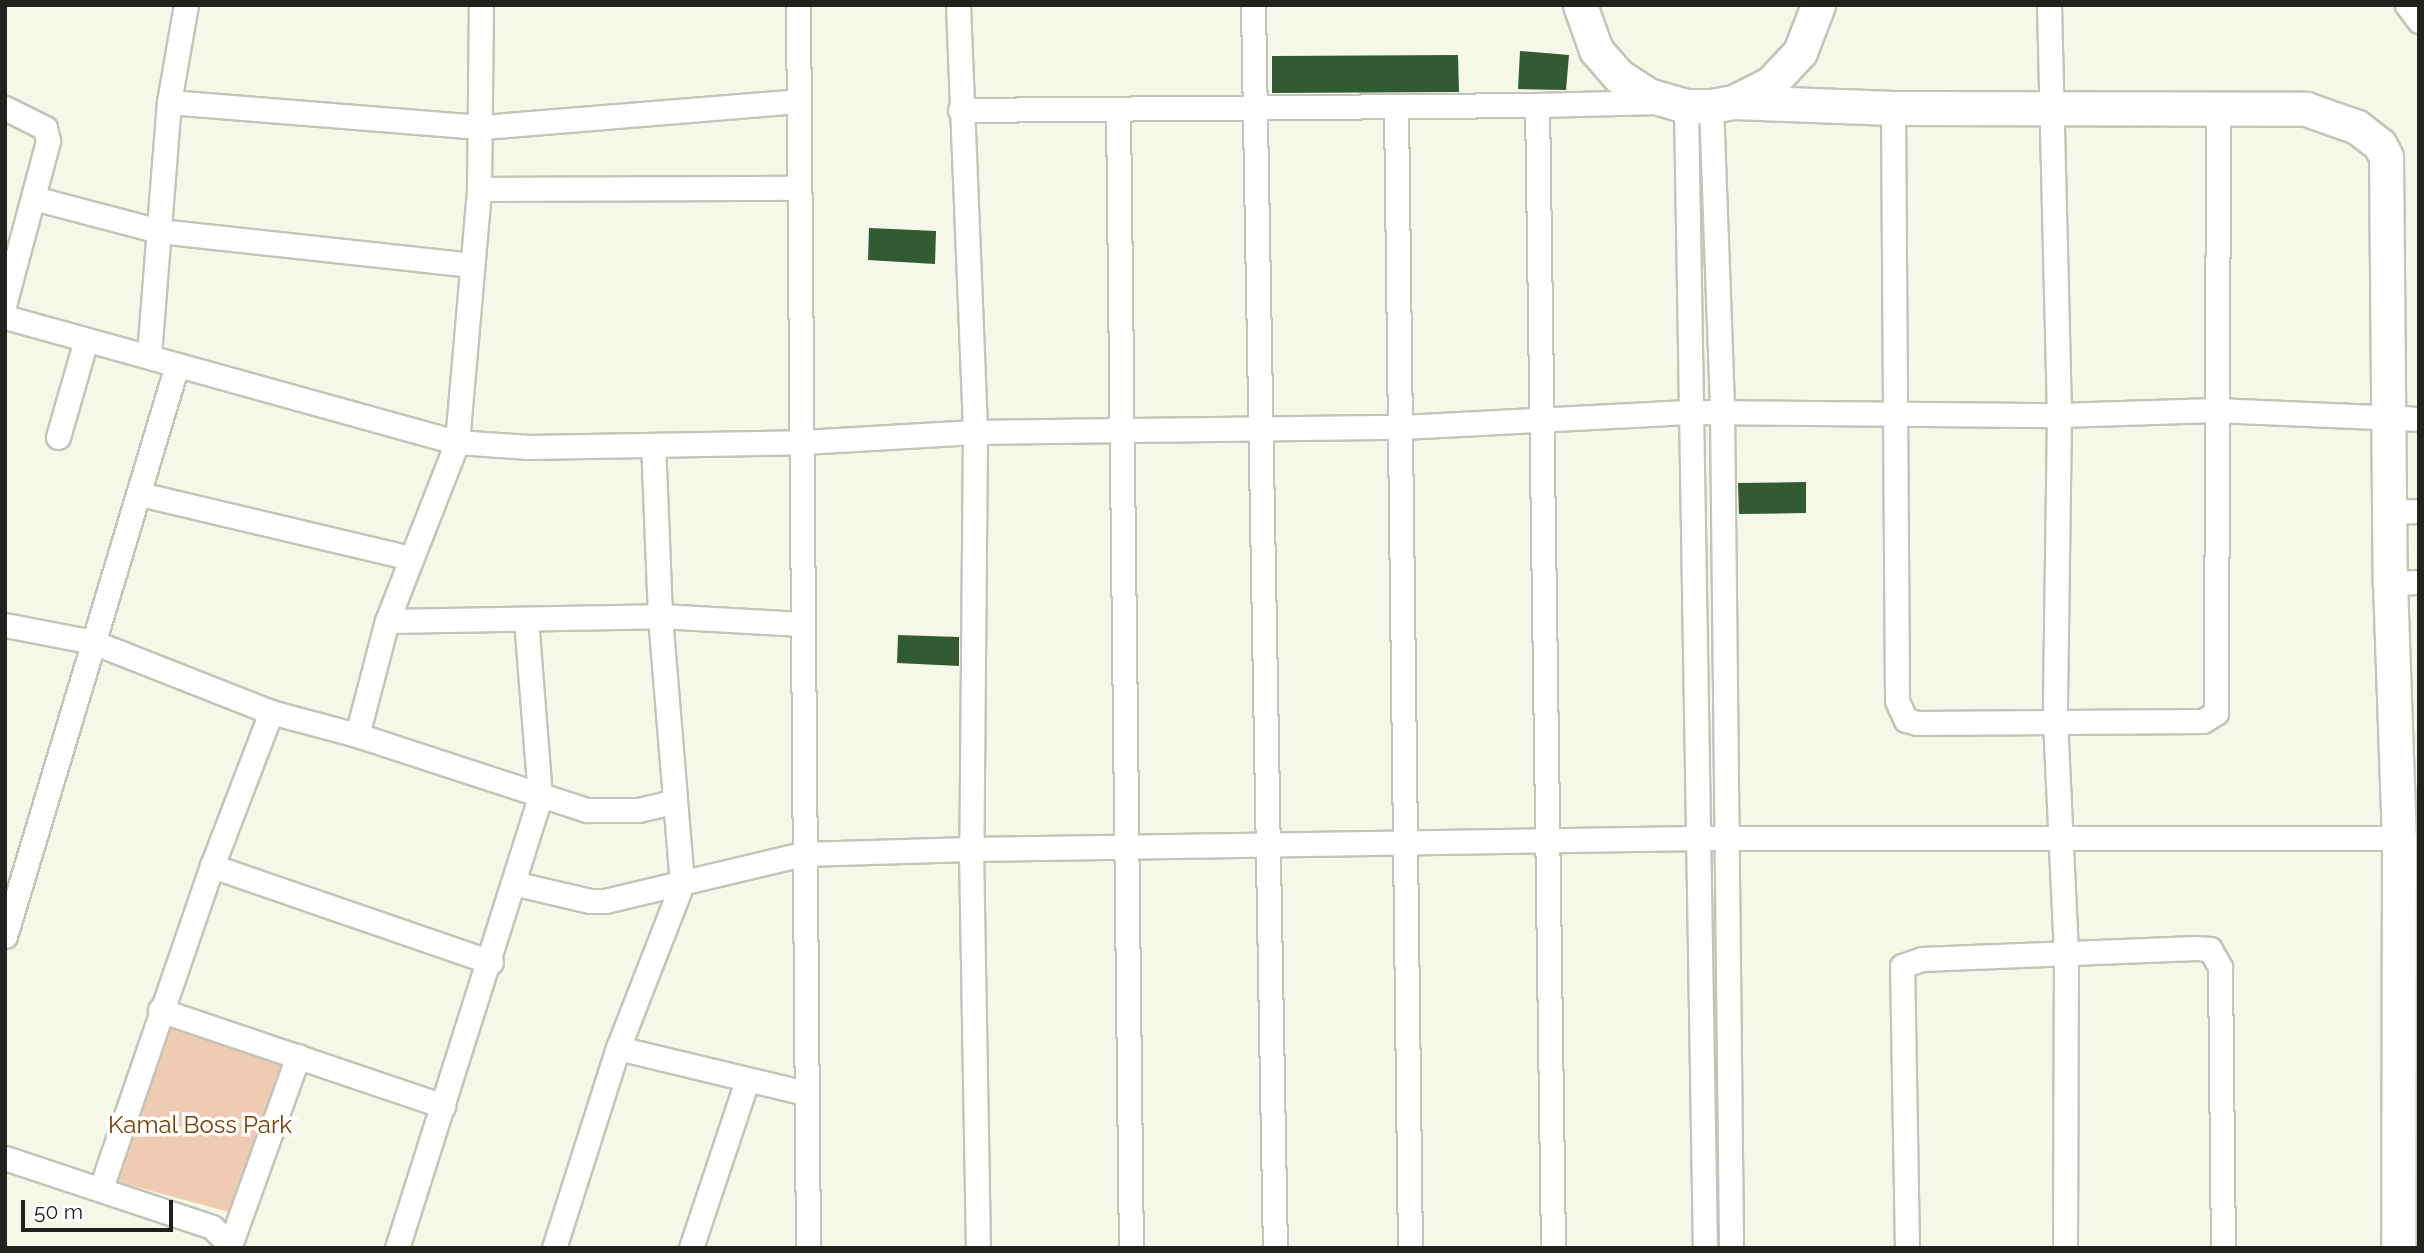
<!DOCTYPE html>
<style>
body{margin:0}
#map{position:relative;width:2424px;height:1253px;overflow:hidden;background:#f5f7e9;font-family:Raleway,sans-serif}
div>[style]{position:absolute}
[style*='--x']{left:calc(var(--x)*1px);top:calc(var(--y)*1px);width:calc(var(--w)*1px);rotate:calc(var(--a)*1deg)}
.green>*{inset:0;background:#efcbb4}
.building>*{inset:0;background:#325a33}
.roads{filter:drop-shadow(2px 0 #c3c5b8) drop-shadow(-2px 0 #c3c5b8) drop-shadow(0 2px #c3c5b8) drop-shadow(0 -2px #c3c5b8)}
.street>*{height:23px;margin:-11.5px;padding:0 11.5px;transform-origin:11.5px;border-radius:11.5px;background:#fff}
.secondary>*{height:33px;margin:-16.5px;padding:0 16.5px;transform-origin:16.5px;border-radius:16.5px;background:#fff}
span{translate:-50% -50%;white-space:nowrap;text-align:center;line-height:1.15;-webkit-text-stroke:7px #fff;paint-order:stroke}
.park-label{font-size:24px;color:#7b3c00}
.frame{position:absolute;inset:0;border:7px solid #21221d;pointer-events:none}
.scale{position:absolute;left:21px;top:1200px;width:152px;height:32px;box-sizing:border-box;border:4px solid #21221d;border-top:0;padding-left:9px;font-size:21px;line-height:24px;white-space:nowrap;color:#21221d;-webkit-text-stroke:5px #fff;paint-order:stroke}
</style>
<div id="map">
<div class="green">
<i style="clip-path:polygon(160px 1010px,298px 1056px,247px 1217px,104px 1178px)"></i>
</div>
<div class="building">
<i style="clip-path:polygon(1520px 51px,1569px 55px,1566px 90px,1518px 89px)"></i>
<i style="clip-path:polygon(1458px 55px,1459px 92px,1272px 93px,1272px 56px)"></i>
<i style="clip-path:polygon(869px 228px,936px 231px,935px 264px,868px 260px)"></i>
<i style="clip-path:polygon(1806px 482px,1806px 513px,1739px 514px,1738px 483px)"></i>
<i style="clip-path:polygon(898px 635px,959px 637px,959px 666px,897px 663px)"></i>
</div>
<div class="roads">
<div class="street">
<i style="--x:798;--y:5;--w:1243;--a:89.54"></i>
<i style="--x:958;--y:5;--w:427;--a:87.7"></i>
<i style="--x:975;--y:432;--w:417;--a:90.5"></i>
<i style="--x:971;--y:849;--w:399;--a:89"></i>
<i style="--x:1253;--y:5;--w:1243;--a:88.99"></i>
<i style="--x:2049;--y:5;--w:410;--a:88.6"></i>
<i style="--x:2059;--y:415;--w:305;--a:90.8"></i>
<i style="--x:2055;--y:720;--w:236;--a:87.3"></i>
<i style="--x:2066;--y:956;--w:292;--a:90.2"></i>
<i style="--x:2407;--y:5;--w:20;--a:53"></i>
<i style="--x:169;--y:102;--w:315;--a:4.6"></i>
<i style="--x:483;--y:127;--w:316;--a:-4.7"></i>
<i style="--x:1396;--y:106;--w:1142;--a:89.3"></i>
<i style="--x:1686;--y:106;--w:1142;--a:89.05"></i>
<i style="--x:1711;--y:106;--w:306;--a:87.9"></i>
<i style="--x:1722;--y:412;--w:836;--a:89.38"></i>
<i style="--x:5;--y:108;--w:45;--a:26.6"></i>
<i style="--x:45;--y:128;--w:13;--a:77"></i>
<i style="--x:48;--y:141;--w:167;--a:105"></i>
<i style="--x:1893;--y:108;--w:593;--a:89.61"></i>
<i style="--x:1897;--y:701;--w:21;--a:65"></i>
<i style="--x:1906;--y:720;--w:11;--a:15"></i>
<i style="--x:1917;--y:723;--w:286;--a:-0.4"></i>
<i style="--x:2203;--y:721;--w:15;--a:-32"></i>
<i style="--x:2216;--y:713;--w:603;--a:-89.81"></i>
<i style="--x:1118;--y:109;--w:1139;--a:89.35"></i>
<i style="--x:960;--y:110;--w:577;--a:-0.5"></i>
<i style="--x:479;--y:189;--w:320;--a:-0.2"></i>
<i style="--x:34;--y:198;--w:129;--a:14.8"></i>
<i style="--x:159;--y:231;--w:315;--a:6.2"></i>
<i style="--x:5;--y:317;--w:469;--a:15.5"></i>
<i style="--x:457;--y:442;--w:72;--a:4"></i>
<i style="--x:529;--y:447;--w:274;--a:-1"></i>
<i style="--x:803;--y:442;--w:172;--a:-3.3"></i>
<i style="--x:975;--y:432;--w:427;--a:-0.7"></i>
<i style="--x:1402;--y:427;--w:291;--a:-3"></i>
<i style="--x:1693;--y:412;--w:366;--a:0.5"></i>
<i style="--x:2059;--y:415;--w:156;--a:-1.8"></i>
<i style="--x:2215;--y:410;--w:204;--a:2.5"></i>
<i style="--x:149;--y:355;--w:254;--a:-85.5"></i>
<i style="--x:169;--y:102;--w:98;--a:-80.1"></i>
<i style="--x:58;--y:437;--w:101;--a:-73.9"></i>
<i style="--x:140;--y:494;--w:278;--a:13.3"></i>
<i style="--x:2389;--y:512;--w:30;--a:-2"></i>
<i style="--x:2390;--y:583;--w:29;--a:-2"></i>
<i style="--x:387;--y:621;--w:273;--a:-1"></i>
<i style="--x:660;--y:616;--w:142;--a:3.2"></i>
<i style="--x:5;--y:625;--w:90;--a:10.9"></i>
<i style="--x:93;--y:642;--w:191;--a:21.5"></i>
<i style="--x:271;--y:712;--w:89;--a:15"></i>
<i style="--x:357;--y:735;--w:242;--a:18.1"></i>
<i style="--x:587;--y:810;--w:51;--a:0"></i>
<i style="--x:638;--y:810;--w:37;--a:-13"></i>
<i style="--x:357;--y:735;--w:118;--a:-75.3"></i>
<i style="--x:387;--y:621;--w:192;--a:-68.6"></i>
<i style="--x:457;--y:442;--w:254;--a:-85"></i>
<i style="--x:479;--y:189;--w:184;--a:-89.4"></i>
<i style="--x:212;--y:866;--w:295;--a:19"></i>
<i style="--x:513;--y:883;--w:79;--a:13.2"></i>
<i style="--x:590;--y:901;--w:15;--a:0"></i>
<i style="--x:605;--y:901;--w:204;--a:-13.4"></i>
<i style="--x:803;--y:854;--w:168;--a:-1.7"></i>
<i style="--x:971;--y:849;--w:728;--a:-0.87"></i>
<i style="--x:1699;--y:838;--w:700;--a:0"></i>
<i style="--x:5;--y:936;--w:596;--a:-73.24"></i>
<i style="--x:160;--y:1010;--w:299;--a:18.7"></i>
<i style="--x:618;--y:1048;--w:192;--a:13.5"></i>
<i style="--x:5;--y:1158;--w:218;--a:18.4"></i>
<i style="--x:212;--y:1227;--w:24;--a:45"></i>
<i style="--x:101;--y:1188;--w:341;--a:-71"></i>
<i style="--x:212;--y:866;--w:165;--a:-69"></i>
<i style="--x:229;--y:1248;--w:204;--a:-70.2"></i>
<i style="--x:397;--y:1248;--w:473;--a:-72.4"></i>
<i style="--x:540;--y:797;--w:177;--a:-94.5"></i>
<i style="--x:554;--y:1248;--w:210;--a:-72.3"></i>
<i style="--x:618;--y:1048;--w:176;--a:-68.7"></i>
<i style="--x:682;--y:884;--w:269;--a:-94.7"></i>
<i style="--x:660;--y:616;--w:171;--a:-92.3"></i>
<i style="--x:691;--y:1248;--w:176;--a:-71.5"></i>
<i style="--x:1553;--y:1248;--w:1143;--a:-90.8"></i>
<i style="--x:1537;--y:105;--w:121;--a:-1.4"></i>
<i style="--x:1907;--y:1248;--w:282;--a:-91"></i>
<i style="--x:1902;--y:966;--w:21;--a:-19"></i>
<i style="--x:1922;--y:959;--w:274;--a:-2.3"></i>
<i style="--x:2196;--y:948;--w:14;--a:4"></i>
<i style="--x:2210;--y:949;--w:21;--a:61"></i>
<i style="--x:2220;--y:967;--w:281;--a:89.4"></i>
</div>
<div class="secondary">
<i style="--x:1580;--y:5;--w:48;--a:70.4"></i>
<i style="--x:1596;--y:50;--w:35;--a:49"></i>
<i style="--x:1619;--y:76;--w:35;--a:33"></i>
<i style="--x:1648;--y:95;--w:40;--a:16"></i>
<i style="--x:1686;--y:106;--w:25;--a:0"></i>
<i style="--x:1711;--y:106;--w:23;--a:-10"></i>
<i style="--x:1734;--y:102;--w:42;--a:-27.2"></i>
<i style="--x:1771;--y:83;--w:42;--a:-46.9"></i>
<i style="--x:1800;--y:52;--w:50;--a:-69"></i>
<i style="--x:1734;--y:102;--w:159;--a:2.2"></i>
<i style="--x:1893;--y:108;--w:413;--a:0.1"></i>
<i style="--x:2306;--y:109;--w:54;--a:19.4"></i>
<i style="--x:2357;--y:127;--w:29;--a:38"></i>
<i style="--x:2380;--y:145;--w:13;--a:63"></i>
<i style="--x:2386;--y:157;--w:426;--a:89.5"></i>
<i style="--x:2390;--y:583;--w:255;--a:88"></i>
<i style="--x:2399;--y:838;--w:410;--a:90.1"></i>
</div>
</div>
<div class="park-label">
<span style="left:200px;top:1125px">Kamal Boss Park</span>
</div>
<div class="frame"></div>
<div class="scale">50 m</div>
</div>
